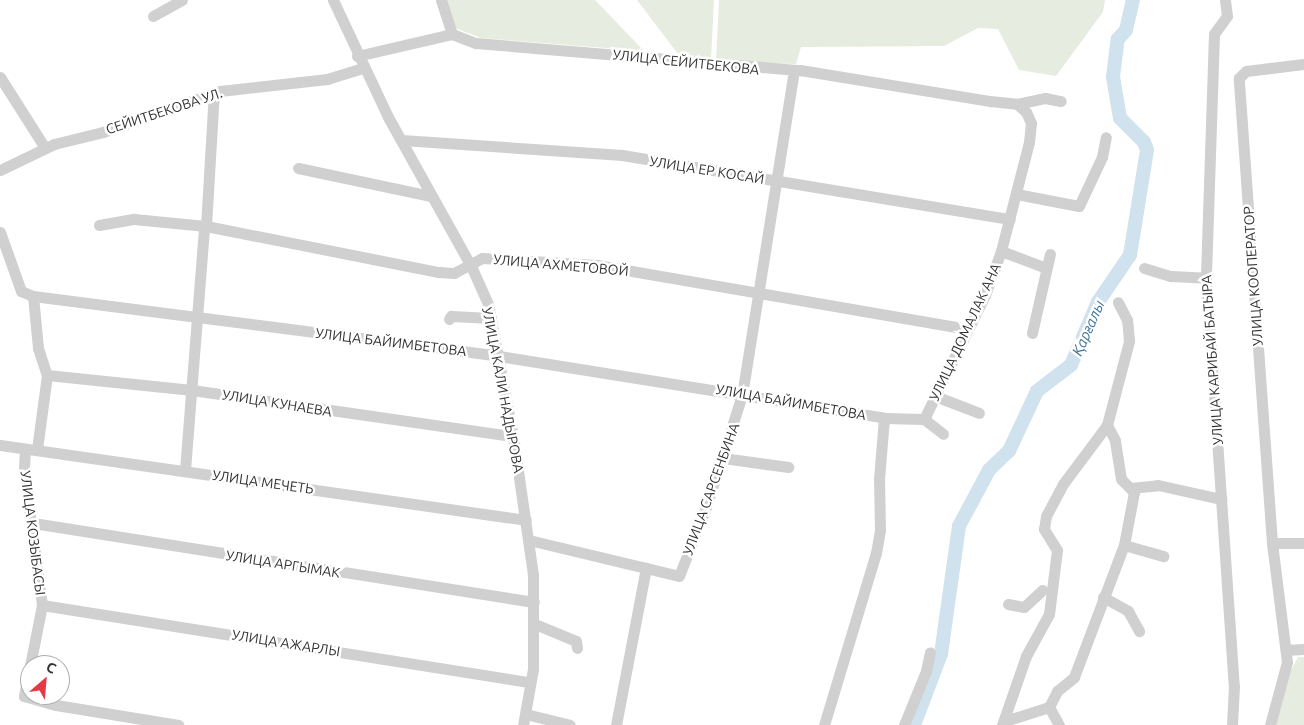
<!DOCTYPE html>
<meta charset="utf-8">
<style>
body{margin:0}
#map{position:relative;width:1304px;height:725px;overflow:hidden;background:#fff;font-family:Ubuntu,sans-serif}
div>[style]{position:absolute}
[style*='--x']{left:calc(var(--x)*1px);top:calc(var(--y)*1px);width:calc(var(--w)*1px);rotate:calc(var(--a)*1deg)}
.green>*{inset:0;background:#e6ecdf}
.river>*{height:14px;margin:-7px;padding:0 7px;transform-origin:7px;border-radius:7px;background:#cfe2ee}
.minor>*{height:11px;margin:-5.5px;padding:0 5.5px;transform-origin:5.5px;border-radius:5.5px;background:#d0d0d0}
span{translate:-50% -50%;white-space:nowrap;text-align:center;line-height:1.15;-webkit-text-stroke:5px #fff;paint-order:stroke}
.street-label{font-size:14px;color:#333}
.water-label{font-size:15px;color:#3f7597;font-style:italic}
.north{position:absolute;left:20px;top:655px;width:50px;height:50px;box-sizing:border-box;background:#fff;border:1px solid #adadad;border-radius:50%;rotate:27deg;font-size:14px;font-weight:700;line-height:20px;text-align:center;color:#333}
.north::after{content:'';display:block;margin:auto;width:18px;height:22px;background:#e63946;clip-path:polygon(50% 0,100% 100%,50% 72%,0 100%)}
</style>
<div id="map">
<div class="green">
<i style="clip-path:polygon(445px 0,595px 0,644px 51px,481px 38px,455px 28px)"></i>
<i style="clip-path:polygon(637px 0,714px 0,711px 59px,678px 54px)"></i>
<i style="clip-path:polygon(719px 0,1105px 0,1103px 12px,1056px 76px,1019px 70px,998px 29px,978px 28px,944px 46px,801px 47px,796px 64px,716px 62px)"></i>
<i style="clip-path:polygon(1298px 657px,1304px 657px,1304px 725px,1274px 725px,1286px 680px)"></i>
</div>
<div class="river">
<i style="--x:914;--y:725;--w:76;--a:-69.2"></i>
<i style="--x:941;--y:654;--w:129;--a:-82"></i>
<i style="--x:959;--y:526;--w:64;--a:-61.8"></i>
<i style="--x:989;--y:470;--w:28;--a:-44"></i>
<i style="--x:1009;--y:451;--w:66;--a:-65"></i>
<i style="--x:1037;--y:391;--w:43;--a:-37.4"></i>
<i style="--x:1071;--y:365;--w:69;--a:-66.8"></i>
<i style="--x:1098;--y:302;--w:57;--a:-55.8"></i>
<i style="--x:1130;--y:255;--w:106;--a:-80.8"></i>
<i style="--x:1147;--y:150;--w:9;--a:-111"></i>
<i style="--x:1144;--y:142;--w:34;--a:-135"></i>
<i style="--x:1120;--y:118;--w:42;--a:-99.7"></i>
<i style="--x:1113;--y:77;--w:38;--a:-83"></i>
<i style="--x:1118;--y:39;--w:12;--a:-48"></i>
<i style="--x:1126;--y:30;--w:31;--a:-77"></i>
</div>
<div class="minor">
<i style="--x:333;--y:0;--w:129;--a:64.8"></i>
<i style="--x:388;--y:117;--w:171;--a:60.9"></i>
<i style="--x:471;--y:266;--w:42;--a:65.9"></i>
<i style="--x:488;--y:304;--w:134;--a:79.3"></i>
<i style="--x:513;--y:436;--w:140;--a:81.8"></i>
<i style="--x:533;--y:575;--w:94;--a:90"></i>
<i style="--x:533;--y:669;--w:57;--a:100.1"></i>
<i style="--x:441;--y:0;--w:36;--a:72"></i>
<i style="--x:1225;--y:0;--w:16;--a:83"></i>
<i style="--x:1227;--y:16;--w:22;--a:126"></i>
<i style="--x:1214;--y:34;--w:244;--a:91.9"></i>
<i style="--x:1206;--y:278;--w:409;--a:86.1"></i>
<i style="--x:1234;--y:686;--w:39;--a:93"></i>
<i style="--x:153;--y:16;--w:33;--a:-29"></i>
<i style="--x:357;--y:56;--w:98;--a:-13"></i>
<i style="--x:452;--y:34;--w:26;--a:21"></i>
<i style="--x:476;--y:43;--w:325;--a:4.8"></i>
<i style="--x:800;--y:70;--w:193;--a:9.3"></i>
<i style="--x:990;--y:101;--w:27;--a:6"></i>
<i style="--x:1017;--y:104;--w:29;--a:-12"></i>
<i style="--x:1045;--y:98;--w:16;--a:11"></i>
<i style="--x:0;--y:77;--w:84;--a:57.6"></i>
<i style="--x:402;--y:140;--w:221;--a:3.9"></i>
<i style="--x:622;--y:155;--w:393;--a:9.4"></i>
<i style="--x:298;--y:168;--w:136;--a:11.9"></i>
<i style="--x:0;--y:170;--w:60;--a:-25.7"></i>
<i style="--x:54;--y:144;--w:50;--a:-13.8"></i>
<i style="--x:103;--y:132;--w:124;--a:-19.3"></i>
<i style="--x:220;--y:91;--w:108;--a:-6.4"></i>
<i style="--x:327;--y:79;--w:39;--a:-17"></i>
<i style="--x:1016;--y:194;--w:64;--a:10.8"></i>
<i style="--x:1079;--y:206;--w:54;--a:-64.9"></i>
<i style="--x:1102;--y:157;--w:20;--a:-79"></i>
<i style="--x:99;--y:225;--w:36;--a:-10"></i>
<i style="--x:134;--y:219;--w:72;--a:5.6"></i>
<i style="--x:206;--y:226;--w:237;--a:11.2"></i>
<i style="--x:439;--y:272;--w:15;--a:4"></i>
<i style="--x:454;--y:273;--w:32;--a:-28"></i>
<i style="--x:482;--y:258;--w:115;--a:3.5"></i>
<i style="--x:597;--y:265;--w:376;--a:9.8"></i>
<i style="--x:206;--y:226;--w:133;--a:-86.6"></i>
<i style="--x:0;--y:232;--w:63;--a:70.4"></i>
<i style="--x:21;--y:291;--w:13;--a:23"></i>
<i style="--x:33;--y:296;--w:52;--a:84.5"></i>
<i style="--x:38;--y:348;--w:28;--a:72"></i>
<i style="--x:47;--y:375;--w:146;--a:5.9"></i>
<i style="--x:192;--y:390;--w:324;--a:8.2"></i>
<i style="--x:1001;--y:251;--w:48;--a:20.7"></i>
<i style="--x:1144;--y:268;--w:28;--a:17"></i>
<i style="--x:1171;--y:276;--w:35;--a:3"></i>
<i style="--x:33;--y:296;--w:470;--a:7.3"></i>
<i style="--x:499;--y:356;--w:390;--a:9.1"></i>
<i style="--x:884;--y:418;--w:40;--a:1.4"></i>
<i style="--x:924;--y:419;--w:138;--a:-63.8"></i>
<i style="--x:985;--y:295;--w:47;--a:-70"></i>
<i style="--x:1001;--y:251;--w:113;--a:-75.6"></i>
<i style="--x:1029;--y:142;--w:19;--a:-84"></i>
<i style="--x:1031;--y:123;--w:12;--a:-114"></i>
<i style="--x:1026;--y:112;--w:12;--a:-138"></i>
<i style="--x:449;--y:319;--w:4;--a:-56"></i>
<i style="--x:451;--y:316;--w:40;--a:2.9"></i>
<i style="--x:1032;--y:333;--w:81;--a:-77.2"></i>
<i style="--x:935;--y:396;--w:47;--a:21.1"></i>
<i style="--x:924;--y:419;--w:24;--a:38"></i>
<i style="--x:0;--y:445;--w:531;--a:8.11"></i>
<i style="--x:25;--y:449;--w:21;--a:93"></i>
<i style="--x:24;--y:470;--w:136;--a:82.4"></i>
<i style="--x:42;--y:605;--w:93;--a:101.2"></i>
<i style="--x:24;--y:696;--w:33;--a:16"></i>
<i style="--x:56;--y:705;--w:124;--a:9.3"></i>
<i style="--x:37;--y:449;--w:75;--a:-82.3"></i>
<i style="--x:723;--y:458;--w:66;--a:7.9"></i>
<i style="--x:185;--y:470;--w:245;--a:-85.5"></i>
<i style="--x:1131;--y:488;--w:27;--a:-6"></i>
<i style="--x:1158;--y:485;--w:65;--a:12.5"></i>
<i style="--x:33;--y:523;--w:507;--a:8.96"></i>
<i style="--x:529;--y:540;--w:154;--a:13.5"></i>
<i style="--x:679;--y:576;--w:74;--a:-68.6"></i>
<i style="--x:706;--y:507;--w:118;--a:-72.2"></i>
<i style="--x:742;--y:395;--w:328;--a:-80.9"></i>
<i style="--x:1272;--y:543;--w:32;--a:0"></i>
<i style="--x:1124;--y:545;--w:41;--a:15.8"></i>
<i style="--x:1103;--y:597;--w:29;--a:29"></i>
<i style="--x:1128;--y:611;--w:23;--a:61"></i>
<i style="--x:1008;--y:604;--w:16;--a:11"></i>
<i style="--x:1024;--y:607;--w:25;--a:-43"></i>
<i style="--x:42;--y:605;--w:493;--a:9"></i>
<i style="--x:535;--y:624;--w:44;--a:22.5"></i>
<i style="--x:576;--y:641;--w:7;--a:82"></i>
<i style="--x:1286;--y:650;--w:18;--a:-3"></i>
<i style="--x:1049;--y:707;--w:21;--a:61"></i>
<i style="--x:526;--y:714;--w:45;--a:14"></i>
<i style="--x:1005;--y:721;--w:46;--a:-17.7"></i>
<i style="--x:1049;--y:707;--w:18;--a:-63"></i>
<i style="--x:1057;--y:691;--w:22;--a:-39"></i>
<i style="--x:1074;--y:677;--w:141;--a:-69.3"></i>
<i style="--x:1124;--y:545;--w:54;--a:-79.3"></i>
<i style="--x:1134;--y:492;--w:18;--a:-135"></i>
<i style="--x:1121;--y:479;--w:39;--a:-99"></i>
<i style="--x:1115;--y:440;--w:17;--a:-118"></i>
<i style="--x:616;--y:725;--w:160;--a:-79.2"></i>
<i style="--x:824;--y:725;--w:180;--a:-73.2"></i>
<i style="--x:876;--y:553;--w:23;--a:-80"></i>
<i style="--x:880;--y:530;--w:51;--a:-91.1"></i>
<i style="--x:879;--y:479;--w:61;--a:-85.3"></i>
<i style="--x:904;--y:725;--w:58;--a:-67.8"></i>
<i style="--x:926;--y:671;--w:19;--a:-78"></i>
<i style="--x:1002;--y:725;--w:73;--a:-70.8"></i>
<i style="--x:1026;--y:656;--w:48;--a:-61.3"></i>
<i style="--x:1049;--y:614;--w:64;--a:-82.9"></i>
<i style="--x:1057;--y:550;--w:25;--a:-122"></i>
<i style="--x:1044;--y:529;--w:13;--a:-81"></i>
<i style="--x:1046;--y:516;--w:36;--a:-62"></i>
<i style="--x:1063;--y:484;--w:74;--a:-53.3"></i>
<i style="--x:1107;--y:425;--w:87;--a:-75.3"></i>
<i style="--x:1129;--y:341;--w:21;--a:-95"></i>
<i style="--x:1127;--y:320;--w:20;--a:-117"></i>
<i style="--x:1270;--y:725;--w:65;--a:-74.9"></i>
<i style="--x:1287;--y:662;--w:120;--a:-97.2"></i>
<i style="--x:1272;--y:543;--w:466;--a:-94.1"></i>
<i style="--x:1239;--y:78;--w:10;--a:-45"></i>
<i style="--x:1246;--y:71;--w:58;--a:-6.9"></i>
</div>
<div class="street-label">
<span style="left:686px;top:62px;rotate:6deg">УЛИЦА СЕЙИТБЕКОВА</span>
<span style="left:164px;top:111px;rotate:-18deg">СЕЙИТБЕКОВА УЛ.</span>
<span style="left:707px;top:170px;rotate:9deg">УЛИЦА ЕР КОСАЙ</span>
<span style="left:561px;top:265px;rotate:5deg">УЛИЦА АХМЕТОВОЙ</span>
<span style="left:1253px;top:276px;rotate:-94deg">УЛИЦА КООПЕРАТОР</span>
<span style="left:965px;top:332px;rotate:-65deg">УЛИЦА ДОМАЛАК АНА</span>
<span style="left:391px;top:342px;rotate:7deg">УЛИЦА БАЙИМБЕТОВА</span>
<span style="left:1212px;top:360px;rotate:-94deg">УЛИЦА КАРИБАЙ БАТЫРА</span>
<span style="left:503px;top:390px;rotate:79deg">УЛИЦА КАЛИ НАДЫРОВА</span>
<span style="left:791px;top:402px;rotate:10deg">УЛИЦА БАЙИМБЕТОВА</span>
<span style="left:277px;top:403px;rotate:9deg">УЛИЦА КУНАЕВА</span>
<span style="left:263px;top:482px;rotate:8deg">УЛИЦА МЕЧЕТЬ</span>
<span style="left:711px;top:489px;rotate:-70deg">УЛИЦА САРСЕНБИНА</span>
<span style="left:33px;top:533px;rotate:83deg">УЛИЦА КОЗЫБАСЫ</span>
<span style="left:283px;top:564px;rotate:9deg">УЛИЦА АРГЫМАК</span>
<span style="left:286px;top:643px;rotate:9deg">УЛИЦА АЖАРЛЫ</span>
</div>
<div class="water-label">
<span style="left:1088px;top:328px;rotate:-66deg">Қарғалы</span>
</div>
<div class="north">С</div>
</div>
